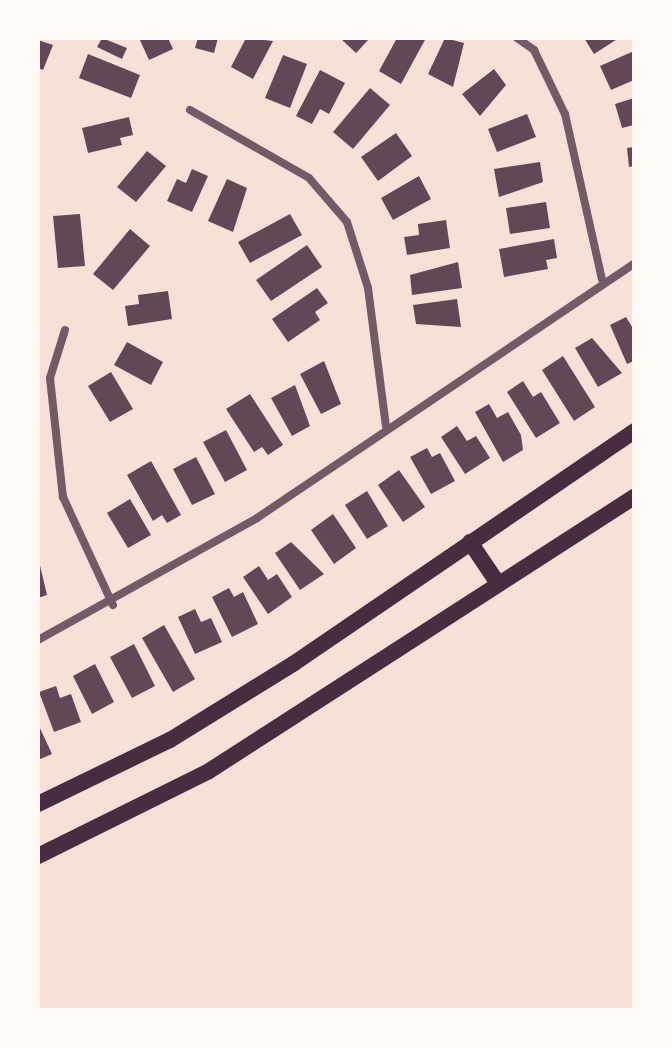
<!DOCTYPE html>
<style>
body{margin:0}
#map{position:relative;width:672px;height:1048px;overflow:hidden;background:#f7e1d7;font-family:"Exo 2",sans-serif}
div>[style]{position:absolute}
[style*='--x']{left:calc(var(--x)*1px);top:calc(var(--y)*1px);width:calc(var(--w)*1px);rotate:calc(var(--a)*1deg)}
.building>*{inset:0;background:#644757}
.minor>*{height:8px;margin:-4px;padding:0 4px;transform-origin:4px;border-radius:4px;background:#755966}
.secondary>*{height:16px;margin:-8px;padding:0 8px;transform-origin:8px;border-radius:8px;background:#4a2c40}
span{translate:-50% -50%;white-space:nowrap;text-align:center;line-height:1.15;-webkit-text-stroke:6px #fffaf5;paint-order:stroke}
.frame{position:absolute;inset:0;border:40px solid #fffaf5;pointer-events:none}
</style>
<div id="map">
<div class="building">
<i style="clip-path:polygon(102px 38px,127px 48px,122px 59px,97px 47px)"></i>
<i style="clip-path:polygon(139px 38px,168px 38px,173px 49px,149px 60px)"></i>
<i style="clip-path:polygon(198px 38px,218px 38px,214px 53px,195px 48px)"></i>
<i style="clip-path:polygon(246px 38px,273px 41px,253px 79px,231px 67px)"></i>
<i style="clip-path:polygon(340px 38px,370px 38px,356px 53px)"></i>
<i style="clip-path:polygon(397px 38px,426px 38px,401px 84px,379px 71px)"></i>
<i style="clip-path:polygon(445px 38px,464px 43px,453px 87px,428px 74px)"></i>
<i style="clip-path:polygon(584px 38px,619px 38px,594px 54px)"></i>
<i style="clip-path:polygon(38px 40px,53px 45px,43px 70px,38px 68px)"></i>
<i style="clip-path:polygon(634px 51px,634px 80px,611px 90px,600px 66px)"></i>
<i style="clip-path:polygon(88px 54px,140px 75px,131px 98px,79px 78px)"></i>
<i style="clip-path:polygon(283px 55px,307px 64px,290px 108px,265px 98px)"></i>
<i style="clip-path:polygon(494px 69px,506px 85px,480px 116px,462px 94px)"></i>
<i style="clip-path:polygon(320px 70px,345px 83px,329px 114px,320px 109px,312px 124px,296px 116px)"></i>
<i style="clip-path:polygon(370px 88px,390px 105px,353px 149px,333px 132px)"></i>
<i style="clip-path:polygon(634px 98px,634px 125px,622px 128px,615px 104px)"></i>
<i style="clip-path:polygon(527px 114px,536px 137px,497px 152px,488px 129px)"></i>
<i style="clip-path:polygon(129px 117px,133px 135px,120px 138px,122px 145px,88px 153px,82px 128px)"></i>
<i style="clip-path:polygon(396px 133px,412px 156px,378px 181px,361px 157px)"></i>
<i style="clip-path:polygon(634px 147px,634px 166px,629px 167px,627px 148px)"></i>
<i style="clip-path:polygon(147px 151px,166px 166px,136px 202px,117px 187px)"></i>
<i style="clip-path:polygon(540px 162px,543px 182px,499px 197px,494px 169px)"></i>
<i style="clip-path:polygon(192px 169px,208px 176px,192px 212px,167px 201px,177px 179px,186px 183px)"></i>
<i style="clip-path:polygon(419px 176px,431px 199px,393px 220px,381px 198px)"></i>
<i style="clip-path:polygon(227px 179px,247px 188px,233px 232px,208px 221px)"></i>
<i style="clip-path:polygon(546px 202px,550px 228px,510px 234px,506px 208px)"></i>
<i style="clip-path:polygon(80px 214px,85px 266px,58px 268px,53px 216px)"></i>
<i style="clip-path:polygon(290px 214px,302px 235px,250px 263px,238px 242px)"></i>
<i style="clip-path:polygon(446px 220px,450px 248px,407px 255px,404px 237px,419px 235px,418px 224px)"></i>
<i style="clip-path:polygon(130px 229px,150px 246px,113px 290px,93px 274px)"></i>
<i style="clip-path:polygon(554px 239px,557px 258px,546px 260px,548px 269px,504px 277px,499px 249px)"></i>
<i style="clip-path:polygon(307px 245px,322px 267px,271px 301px,256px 280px)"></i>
<i style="clip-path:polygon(458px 262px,462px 288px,412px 295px,410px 275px)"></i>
<i style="clip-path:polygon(317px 288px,328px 303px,315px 312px,320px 320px,288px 342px,272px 319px)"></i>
<i style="clip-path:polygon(168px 291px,172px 319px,128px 326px,125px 306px,139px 304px,138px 295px)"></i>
<i style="clip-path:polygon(457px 299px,461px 327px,416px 324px,413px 305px)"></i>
<i style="clip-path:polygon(626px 317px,634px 330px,634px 361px,627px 364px,610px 325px)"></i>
<i style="clip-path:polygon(592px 338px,622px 373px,598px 387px,575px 348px)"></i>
<i style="clip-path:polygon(127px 342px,163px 362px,151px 385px,114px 365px)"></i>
<i style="clip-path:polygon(563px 356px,595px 407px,574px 421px,542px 370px)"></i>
<i style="clip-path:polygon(324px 361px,341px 404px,321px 414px,300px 374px)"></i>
<i style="clip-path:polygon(111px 372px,133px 409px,110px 422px,88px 386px)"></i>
<i style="clip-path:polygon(523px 381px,533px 397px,541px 392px,560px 423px,536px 438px,507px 392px)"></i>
<i style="clip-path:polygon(295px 385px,310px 426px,292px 436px,271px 398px)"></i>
<i style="clip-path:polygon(250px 394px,283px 445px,268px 455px,262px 447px,254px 452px,226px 409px)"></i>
<i style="clip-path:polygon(489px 404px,497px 418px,508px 412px,521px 435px,523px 450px,503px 462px,475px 412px)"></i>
<i style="clip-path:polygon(457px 426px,467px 441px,476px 436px,490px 458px,465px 474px,441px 437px)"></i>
<i style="clip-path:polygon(226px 430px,247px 470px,225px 482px,203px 442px)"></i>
<i style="clip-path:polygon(427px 448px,432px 457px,440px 453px,455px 481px,431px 494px,410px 457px)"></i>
<i style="clip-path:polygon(196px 457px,215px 494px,192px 505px,173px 469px)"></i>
<i style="clip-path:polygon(151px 461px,181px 515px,167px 523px,162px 515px,153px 521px,127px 475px)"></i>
<i style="clip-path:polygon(399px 470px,425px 507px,403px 522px,378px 485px)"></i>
<i style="clip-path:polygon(367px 491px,388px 526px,367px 539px,345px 505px)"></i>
<i style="clip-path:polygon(130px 499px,151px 535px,128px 548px,107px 513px)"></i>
<i style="clip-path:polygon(333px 514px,356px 548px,334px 564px,311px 530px)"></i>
<i style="clip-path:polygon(291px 542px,324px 574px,300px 590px,275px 553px)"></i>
<i style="clip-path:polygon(38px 557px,47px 595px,38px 598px)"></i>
<i style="clip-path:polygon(259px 566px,268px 580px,277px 574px,292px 597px,268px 614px,243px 577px)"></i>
<i style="clip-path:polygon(229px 588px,234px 597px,243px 592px,258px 624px,232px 637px,212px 597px)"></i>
<i style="clip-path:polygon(195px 609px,201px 622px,211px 618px,222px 642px,195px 654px,178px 617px)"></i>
<i style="clip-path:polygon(164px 625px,195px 679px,173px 692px,142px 638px)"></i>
<i style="clip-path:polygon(134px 644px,155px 686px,132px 698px,110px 657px)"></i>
<i style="clip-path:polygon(95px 664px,114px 702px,92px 714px,73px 676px)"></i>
<i style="clip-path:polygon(56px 686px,60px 698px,71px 694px,81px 722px,54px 732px,39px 692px)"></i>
<i style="clip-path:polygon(38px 724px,52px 754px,38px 760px)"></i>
</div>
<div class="minor">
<i style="--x:517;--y:38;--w:21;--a:35"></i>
<i style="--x:534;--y:50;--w:71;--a:64.2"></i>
<i style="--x:565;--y:114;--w:169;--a:77.4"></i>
<i style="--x:190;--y:110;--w:137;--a:29.7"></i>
<i style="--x:309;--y:178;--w:58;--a:49.2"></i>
<i style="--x:347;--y:222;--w:69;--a:72.3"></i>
<i style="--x:368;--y:288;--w:139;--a:82.6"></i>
<i style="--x:65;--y:330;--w:50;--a:107.4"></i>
<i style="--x:50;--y:378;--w:120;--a:83.8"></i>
<i style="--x:63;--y:497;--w:119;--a:65.2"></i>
<i style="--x:38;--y:640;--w:251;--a:-29.1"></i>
<i style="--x:257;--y:518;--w:455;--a:-34"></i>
</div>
<div class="secondary">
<i style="--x:470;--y:542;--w:48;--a:56"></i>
<i style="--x:38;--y:804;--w:147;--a:-25.9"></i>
<i style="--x:170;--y:740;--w:145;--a:-31.7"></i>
<i style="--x:293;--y:664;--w:413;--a:-34.3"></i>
<i style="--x:38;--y:856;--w:191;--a:-26.4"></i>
<i style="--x:209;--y:771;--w:506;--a:-32.81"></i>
</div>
<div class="frame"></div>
</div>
